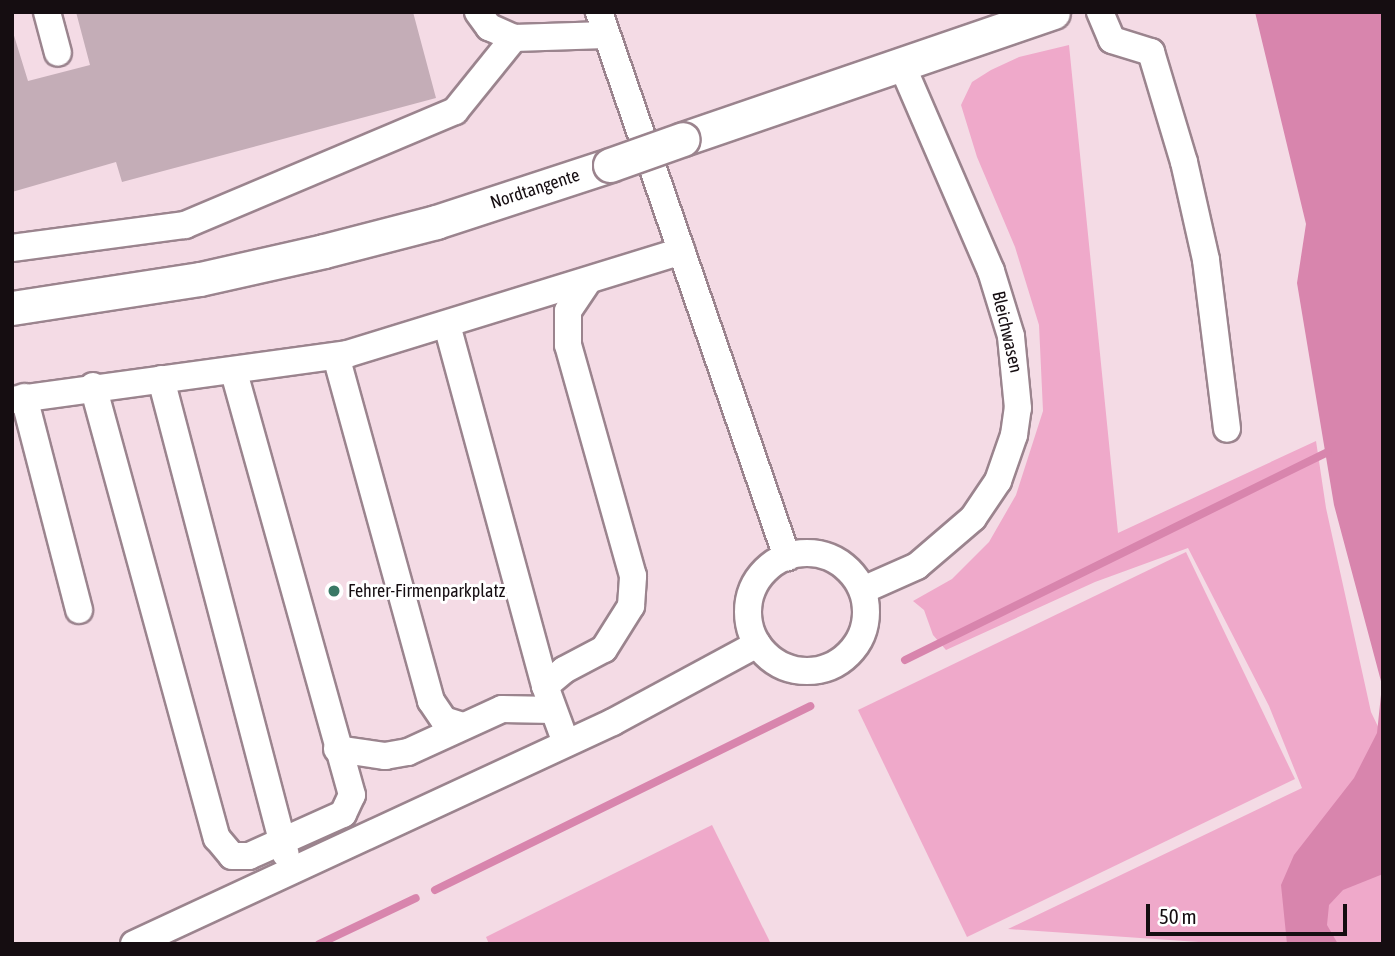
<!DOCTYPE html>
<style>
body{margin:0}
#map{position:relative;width:1395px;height:956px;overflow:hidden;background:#f4dbe5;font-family:"Asap Condensed",sans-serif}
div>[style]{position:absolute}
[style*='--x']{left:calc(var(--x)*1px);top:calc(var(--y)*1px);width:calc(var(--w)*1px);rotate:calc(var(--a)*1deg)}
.green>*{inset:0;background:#efa9ca}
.water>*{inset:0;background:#d885ad}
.stream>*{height:8px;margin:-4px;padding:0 4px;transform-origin:4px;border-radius:4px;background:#d885ad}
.building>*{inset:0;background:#c4adb7}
.roads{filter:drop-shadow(2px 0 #9b848e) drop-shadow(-2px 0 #9b848e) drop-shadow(0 2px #9b848e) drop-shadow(0 -2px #9b848e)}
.minor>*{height:26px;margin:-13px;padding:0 13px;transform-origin:13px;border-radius:13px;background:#fff}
.minor>.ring{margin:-13px;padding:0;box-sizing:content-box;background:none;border:26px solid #fff;border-radius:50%}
.major>*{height:33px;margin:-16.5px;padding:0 16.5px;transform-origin:16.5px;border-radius:16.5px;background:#fff}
.bridges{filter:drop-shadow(2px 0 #9b848e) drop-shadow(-2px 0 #9b848e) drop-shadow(0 2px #9b848e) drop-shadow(0 -2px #9b848e)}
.major-bridge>*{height:33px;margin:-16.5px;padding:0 16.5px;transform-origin:16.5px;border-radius:16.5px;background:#fff}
.dots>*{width:19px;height:19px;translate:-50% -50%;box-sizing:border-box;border:4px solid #fff;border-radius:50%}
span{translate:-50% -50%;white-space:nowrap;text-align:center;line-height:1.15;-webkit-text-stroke:6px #fff;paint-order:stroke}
.street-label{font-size:18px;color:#150d11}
.poi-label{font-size:18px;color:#150d11}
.left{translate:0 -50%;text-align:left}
.frame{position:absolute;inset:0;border:14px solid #150d11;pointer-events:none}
.scale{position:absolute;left:1146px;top:904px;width:201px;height:32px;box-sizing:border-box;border:4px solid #150d11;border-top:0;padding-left:9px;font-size:21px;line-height:24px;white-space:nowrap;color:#150d11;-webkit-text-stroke:5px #fff;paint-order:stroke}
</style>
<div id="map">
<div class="green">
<i style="clip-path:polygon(1069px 45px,1118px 533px,1316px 441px,1326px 508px,1371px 712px,1383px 737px,1383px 944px,1228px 944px,1008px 929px,1302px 788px,1269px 706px,1188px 548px,1095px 582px,946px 650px,933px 635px,924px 610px,913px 601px,952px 579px,989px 542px,1016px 495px,1043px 411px,1039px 325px,1015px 247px,977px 157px,961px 105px,972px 82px,991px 70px,1019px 57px)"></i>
<i style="clip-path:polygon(1186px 552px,1295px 779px,967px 937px,858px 710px)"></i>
<i style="clip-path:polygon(712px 825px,771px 944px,489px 944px,486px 937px)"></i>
</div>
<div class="water">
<i style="clip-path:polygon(1255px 12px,1383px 12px,1383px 874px,1343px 890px,1329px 905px,1327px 925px,1338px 944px,1287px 944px,1281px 885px,1294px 855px,1354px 778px,1377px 733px,1382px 685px,1334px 505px,1297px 283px,1306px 224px)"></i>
</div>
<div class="stream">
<i style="--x:905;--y:660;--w:471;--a:-26.2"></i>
<i style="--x:435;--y:890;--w:418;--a:-26.1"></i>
<i style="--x:319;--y:944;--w:107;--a:-25.4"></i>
</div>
<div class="building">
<i style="clip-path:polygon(76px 12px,413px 12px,436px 98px,122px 182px,116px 162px,12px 192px,12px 29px,28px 81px,90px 65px)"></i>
</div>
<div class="roads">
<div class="minor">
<i style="--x:47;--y:12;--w:42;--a:75"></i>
<i style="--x:478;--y:12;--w:19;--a:54"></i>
<i style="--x:489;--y:27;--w:27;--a:24"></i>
<i style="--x:514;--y:38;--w:92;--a:-1.9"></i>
<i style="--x:599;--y:12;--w:577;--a:70.97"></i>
<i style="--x:1100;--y:12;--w:30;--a:67"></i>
<i style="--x:1112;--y:40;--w:41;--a:17.1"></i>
<i style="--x:1151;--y:52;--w:115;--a:73.3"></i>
<i style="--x:1184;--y:162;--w:100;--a:77.3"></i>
<i style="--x:1206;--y:260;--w:170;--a:82.9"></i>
<i style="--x:12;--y:248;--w:175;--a:-7.6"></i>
<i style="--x:185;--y:225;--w:293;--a:-22.9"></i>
<i style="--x:455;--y:111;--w:94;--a:-51.1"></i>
<i style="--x:447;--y:325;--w:374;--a:74.8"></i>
<i style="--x:336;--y:356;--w:358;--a:74.6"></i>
<i style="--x:431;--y:701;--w:23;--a:56"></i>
<i style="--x:444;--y:720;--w:20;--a:18"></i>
<i style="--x:161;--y:379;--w:491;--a:75.3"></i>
<i style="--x:93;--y:386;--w:469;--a:74.7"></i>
<i style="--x:217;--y:838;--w:23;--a:50"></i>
<i style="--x:232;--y:856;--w:17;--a:0"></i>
<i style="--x:249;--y:856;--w:103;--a:-24.1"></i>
<i style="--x:343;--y:814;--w:21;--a:-65"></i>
<i style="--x:352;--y:795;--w:441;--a:-105.6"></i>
<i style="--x:24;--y:397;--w:220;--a:75.5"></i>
<i style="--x:12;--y:400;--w:338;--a:-7.8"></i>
<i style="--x:347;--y:354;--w:350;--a:-17.1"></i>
<i class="ring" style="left:748px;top:553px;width:92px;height:92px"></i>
<i style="--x:863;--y:590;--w:59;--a:-24"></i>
<i style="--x:917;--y:566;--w:74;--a:-40.6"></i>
<i style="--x:973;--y:518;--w:45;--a:-56"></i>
<i style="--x:998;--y:481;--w:49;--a:-70.8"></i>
<i style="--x:1014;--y:435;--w:27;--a:-82"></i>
<i style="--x:1018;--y:408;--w:72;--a:-95.6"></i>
<i style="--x:1011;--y:336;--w:68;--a:-107.1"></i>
<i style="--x:991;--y:271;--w:227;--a:-113.4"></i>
<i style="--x:566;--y:743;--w:61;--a:-110.2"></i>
<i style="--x:545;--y:686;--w:25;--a:-40"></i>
<i style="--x:564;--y:670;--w:45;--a:-27.7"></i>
<i style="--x:604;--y:649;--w:51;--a:-57.9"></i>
<i style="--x:631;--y:606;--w:30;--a:-86"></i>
<i style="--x:633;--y:576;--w:240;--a:-105.7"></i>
<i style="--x:568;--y:345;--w:34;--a:-90"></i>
<i style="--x:568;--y:311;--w:37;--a:-56"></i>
<i style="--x:337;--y:749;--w:49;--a:8.3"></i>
<i style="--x:385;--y:756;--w:23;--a:-10"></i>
<i style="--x:408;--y:752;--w:103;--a:-24.6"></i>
<i style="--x:502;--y:709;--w:51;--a:1.1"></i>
<i style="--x:134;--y:944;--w:528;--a:-24.87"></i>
<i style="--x:613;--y:722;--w:164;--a:-28.4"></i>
</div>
<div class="major">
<i style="--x:683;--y:139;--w:391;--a:-18.9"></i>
<i style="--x:12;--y:308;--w:190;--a:-8.8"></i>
<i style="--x:200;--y:279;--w:127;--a:-12.7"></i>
<i style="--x:324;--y:251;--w:116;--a:-14.5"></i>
<i style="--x:436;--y:222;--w:183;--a:-18.1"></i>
</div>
</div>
<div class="bridges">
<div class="major-bridge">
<i style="--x:610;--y:165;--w:77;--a:-19.6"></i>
</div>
</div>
<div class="dots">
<i style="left:334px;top:591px;background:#397865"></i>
</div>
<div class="street-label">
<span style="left:535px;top:189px;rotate:-18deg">Nordtangente</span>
<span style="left:1007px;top:332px;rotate:77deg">Bleichwasen</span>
</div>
<div class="poi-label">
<span class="left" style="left:348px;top:591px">Fehrer-Firmenparkplatz</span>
</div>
<div class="frame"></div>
<div class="scale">50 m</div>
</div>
